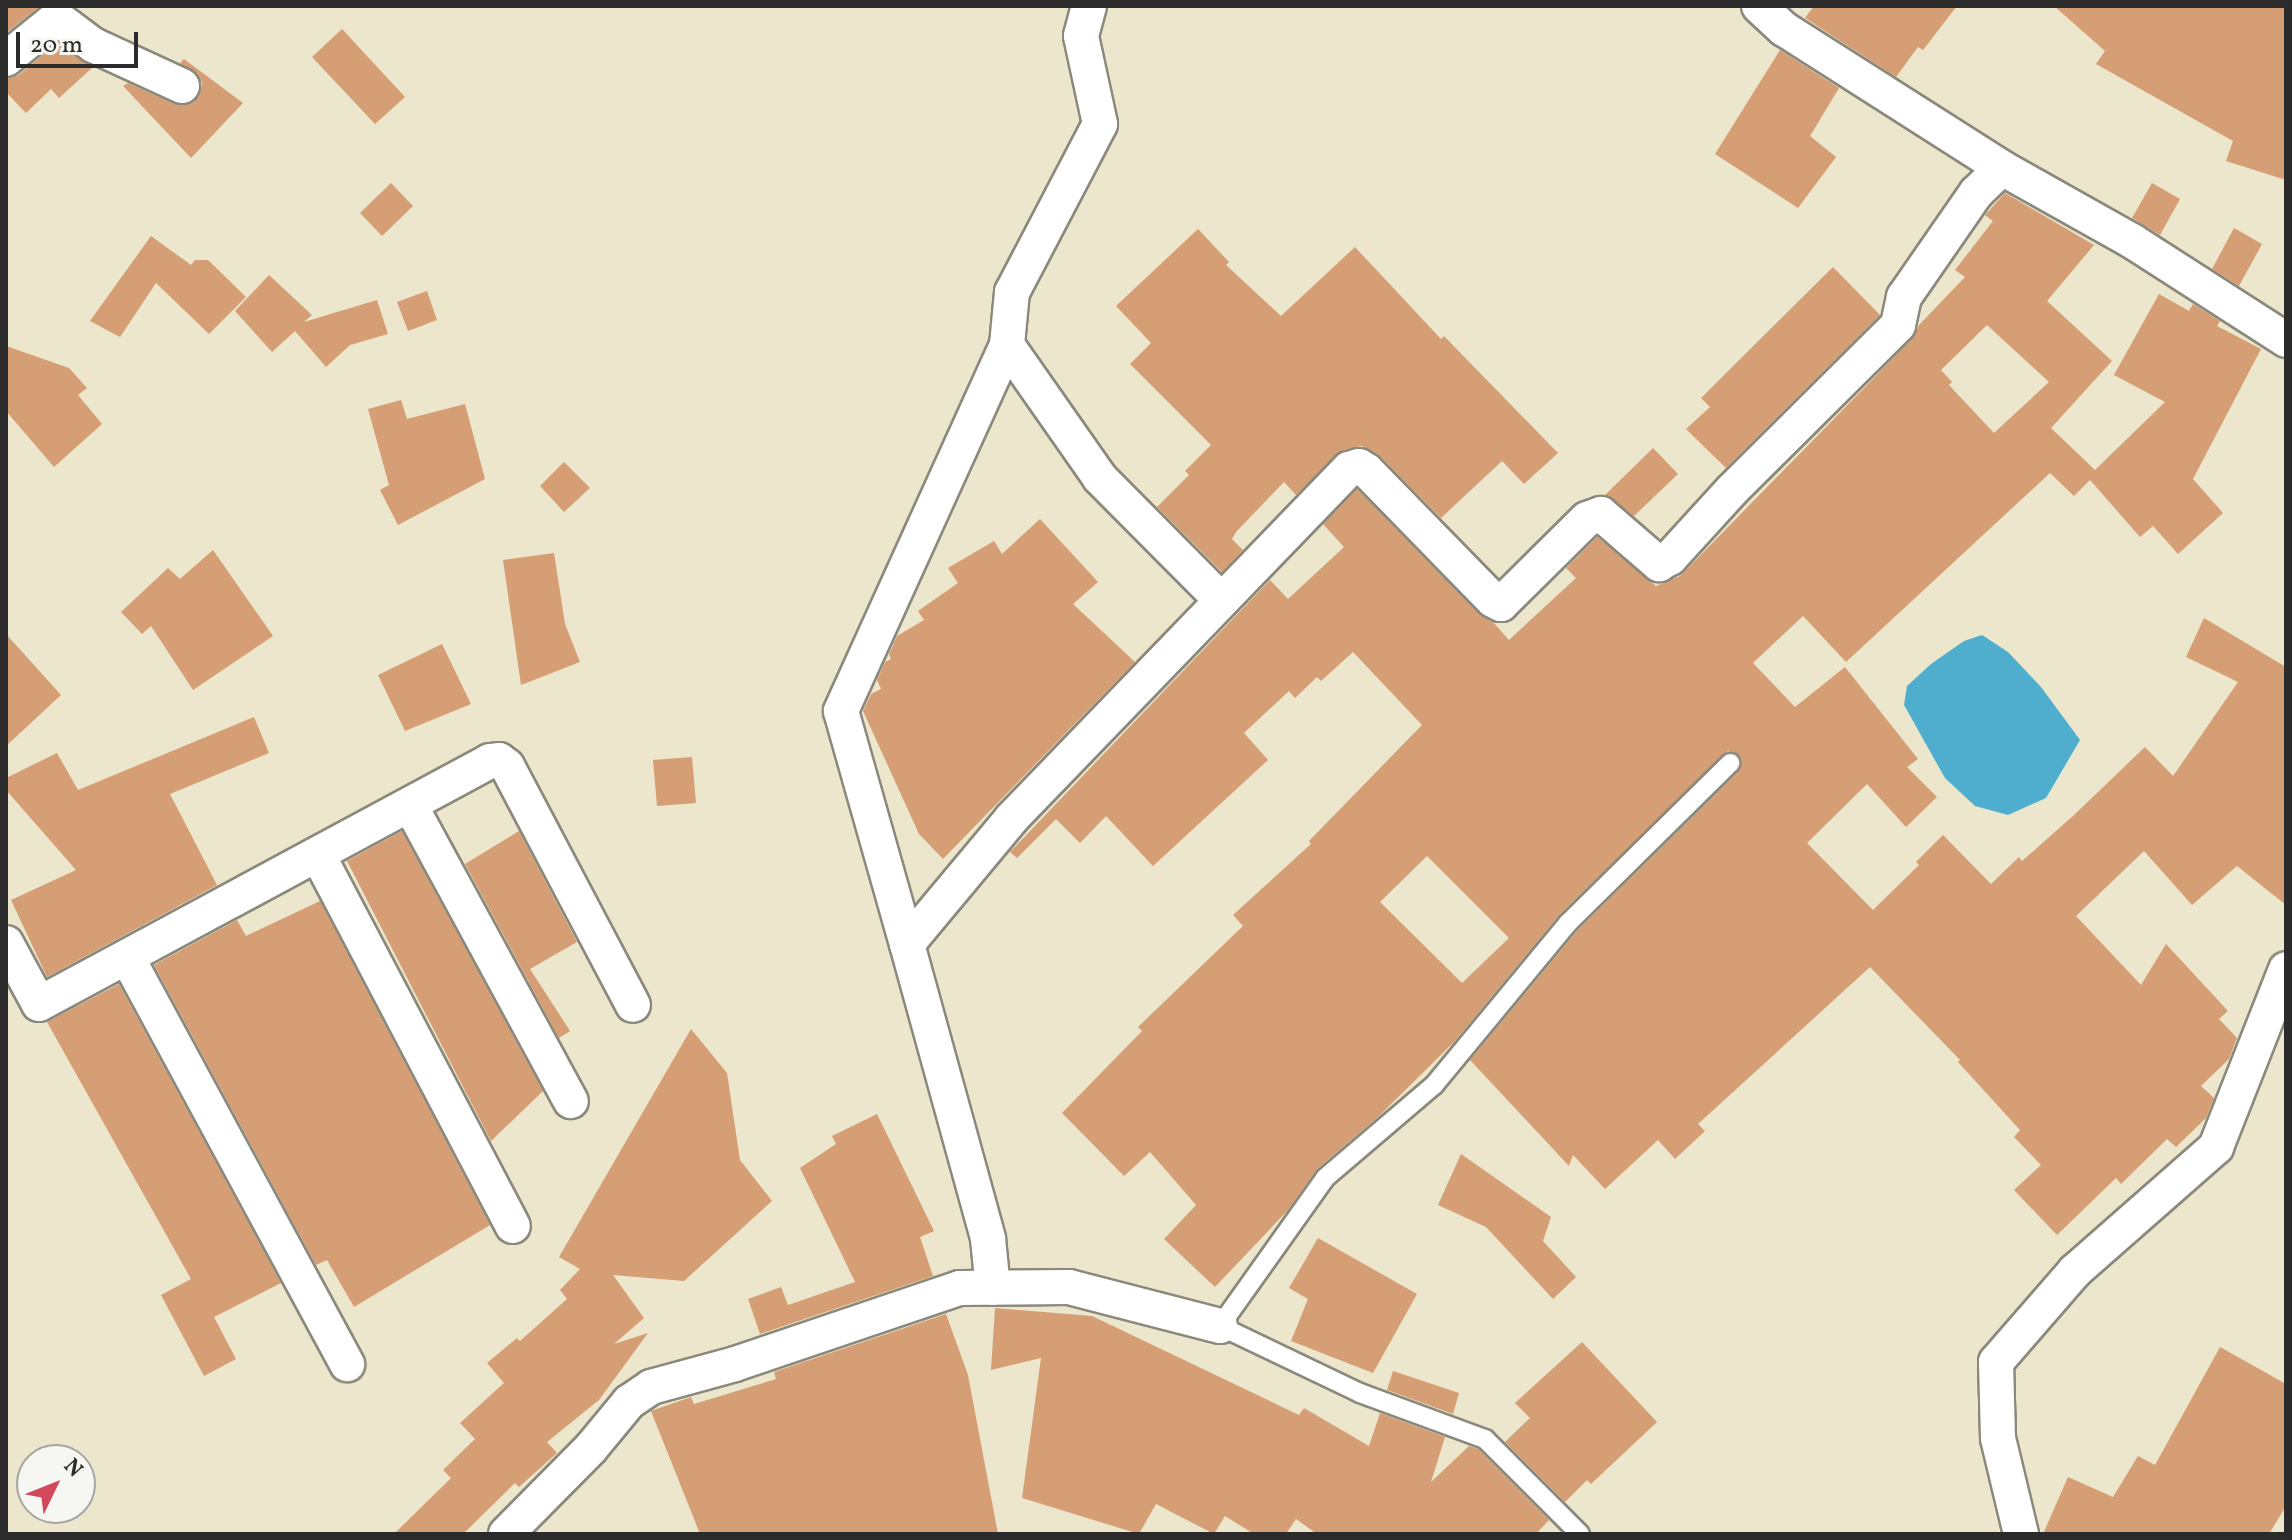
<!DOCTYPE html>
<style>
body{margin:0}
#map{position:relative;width:2292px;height:1540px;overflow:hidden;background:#ebe6cc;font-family:Vollkorn,serif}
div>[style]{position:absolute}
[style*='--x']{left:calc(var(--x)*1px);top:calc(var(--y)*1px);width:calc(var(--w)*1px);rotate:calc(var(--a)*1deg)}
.water>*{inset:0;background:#4faece}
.building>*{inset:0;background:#d59e74}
.roads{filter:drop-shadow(2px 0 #8b887c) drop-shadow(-2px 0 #8b887c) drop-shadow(0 2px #8b887c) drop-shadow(0 -2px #8b887c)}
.lane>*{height:18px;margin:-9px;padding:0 9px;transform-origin:9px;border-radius:9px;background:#fff}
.street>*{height:34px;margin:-17px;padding:0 17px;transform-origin:17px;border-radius:17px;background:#fff}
span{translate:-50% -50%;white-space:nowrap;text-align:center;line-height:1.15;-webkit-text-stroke:7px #f6f6f2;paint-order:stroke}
.frame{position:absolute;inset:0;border:8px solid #2b2b2b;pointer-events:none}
.north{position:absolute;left:16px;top:1444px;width:80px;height:80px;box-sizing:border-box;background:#f6f6f2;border:2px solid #a5a5a2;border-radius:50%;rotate:47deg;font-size:22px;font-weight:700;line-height:32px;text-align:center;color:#2b2b2b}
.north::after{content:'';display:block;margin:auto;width:28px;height:36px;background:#d1495b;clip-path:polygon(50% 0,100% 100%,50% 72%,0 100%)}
.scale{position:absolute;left:16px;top:32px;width:122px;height:36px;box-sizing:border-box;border:4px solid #2b2b2b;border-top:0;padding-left:10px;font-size:24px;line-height:28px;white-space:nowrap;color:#2b2b2b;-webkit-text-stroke:6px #f6f6f2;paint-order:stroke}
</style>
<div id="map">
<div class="water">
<i style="clip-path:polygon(1982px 635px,2008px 652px,2041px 687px,2080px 740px,2046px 798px,2008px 815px,1975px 806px,1945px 778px,1904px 705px,1907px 686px,1931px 664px,1964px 641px)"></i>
</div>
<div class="building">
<i style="clip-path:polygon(6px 6px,40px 6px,6px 33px)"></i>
<i style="clip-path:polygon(1814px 6px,1957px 6px,1923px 50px,1918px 47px,1896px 77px,1805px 18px)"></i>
<i style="clip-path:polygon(2054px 6px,2286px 6px,2286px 180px,2226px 161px,2233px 141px,2096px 64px,2105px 51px)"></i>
<i style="clip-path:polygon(342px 29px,405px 97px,375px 124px,312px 57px)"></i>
<i style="clip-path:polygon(57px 43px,93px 67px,59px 98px,51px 89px,26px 113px,6px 92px,6px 79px,19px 75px)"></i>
<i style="clip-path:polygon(1780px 50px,1839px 88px,1810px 136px,1836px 157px,1798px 208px,1715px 154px)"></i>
<i style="clip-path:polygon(184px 59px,243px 103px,191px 158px,123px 86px,128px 83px,174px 104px,193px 103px,200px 94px,202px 83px,198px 74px,180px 63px)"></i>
<i style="clip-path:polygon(391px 183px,413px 206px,382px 236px,360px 213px)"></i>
<i style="clip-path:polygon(2152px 183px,2180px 199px,2160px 235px,2132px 218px)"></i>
<i style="clip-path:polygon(evenodd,2005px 193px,2094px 245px,2047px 301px,2112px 361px,2051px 428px,2095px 470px,2165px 402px,2114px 375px,2159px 294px,2189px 311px,2193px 304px,2220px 321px,2217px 326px,2261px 349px,2193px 479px,2223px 513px,2178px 554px,2153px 526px,2140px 537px,2090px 480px,2074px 496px,2050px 473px,1846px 662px,1803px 616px,1753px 663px,1795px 707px,1845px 667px,1918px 759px,1907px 767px,1937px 797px,1906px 827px,1867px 784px,1807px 843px,1873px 910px,1919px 865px,1916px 862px,1943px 835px,1991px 884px,2019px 857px,2022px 861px,2074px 815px,2145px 747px,2173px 776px,2238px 682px,2186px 657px,2204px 618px,2286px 667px,2286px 905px,2237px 866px,2192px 905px,2144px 851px,2076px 916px,2141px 985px,2166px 944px,2228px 1011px,2219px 1019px,2237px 1038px,2229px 1059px,2201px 1086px,2214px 1098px,2206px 1118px,2176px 1147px,2167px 1139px,2121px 1184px,2116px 1178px,2057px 1235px,2014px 1190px,2041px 1165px,2014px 1137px,2020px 1130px,1958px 1062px,1960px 1060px,1870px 967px,1698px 1124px,1705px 1131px,1675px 1159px,1658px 1140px,1605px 1189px,1573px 1155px,1569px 1166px,1470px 1060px,1577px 931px,1738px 772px,1741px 759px,1728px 751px,1560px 914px,1454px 1042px,1379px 1116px,1317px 1169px,1288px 1210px,1215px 1287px,1164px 1239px,1196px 1205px,1150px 1152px,1124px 1176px,1062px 1113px,1142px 1031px,1138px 1027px,1243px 926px,1233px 915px,1311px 844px,1309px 841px,1422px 725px,1353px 652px,1321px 681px,1317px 677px,1295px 698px,1289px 691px,1244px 733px,1268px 760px,1153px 866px,1106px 816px,1080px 843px,1056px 819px,1017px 858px,1010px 852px,1270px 580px,1288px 599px,1344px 547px,1323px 524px,1357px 489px,1479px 614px,1493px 622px,1509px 640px,1576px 578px,1566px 568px,1597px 537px,1656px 586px,1680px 576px,1912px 339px,1919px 325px,1965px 277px,1955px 270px,1993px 221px,1985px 215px,2005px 193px,1987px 325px,2049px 382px,1994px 433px,1949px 385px,1952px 382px,1941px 370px,1987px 325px,2005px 193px,1427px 856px,1509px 938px,1462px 983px,1380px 902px,1427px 856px)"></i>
<i style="clip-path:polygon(2234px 228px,2262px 244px,2239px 286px,2212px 269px)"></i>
<i style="clip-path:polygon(1198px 229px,1229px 262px,1226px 265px,1281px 316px,1355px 247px,1441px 339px,1444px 336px,1558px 453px,1524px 484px,1502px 461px,1441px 518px,1378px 454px,1362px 446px,1343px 450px,1296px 495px,1284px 482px,1236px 532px,1232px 539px,1243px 550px,1222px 572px,1157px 507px,1189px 475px,1185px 471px,1211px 445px,1130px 364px,1151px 343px,1116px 306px)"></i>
<i style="clip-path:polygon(151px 236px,191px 265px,195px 260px,208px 260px,246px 297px,209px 334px,156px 283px,120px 337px,90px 321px)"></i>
<i style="clip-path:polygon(1833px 267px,1880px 315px,1726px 468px,1686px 429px,1710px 407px,1701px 398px)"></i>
<i style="clip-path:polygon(269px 275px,312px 315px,304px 322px,377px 300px,388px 334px,350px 345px,326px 367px,295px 331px,272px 352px,235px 311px)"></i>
<i style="clip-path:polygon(427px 291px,437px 320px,408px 331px,397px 302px)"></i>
<i style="clip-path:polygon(6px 346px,69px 368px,87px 388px,78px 395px,102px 424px,54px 467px,6px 411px)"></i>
<i style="clip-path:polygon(401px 400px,407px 419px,465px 404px,485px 479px,398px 525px,380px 490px,389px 485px,368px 409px)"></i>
<i style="clip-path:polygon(1653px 448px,1678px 474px,1634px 516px,1605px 495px)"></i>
<i style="clip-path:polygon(564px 462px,590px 488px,564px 512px,540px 486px)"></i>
<i style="clip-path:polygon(1040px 519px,1098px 582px,1073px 604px,1135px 662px,943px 859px,919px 834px,863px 711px,871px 694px,881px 689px,877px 680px,885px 662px,891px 659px,889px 654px,897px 636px,924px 620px,918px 611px,958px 583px,948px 568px,994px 541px,1002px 554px)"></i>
<i style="clip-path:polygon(213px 550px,273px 636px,193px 690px,151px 626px,142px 634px,121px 612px,168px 568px,180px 579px)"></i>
<i style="clip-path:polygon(554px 553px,565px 624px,580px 662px,521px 685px,503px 560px)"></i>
<i style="clip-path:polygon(6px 634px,61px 695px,6px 746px)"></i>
<i style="clip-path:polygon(442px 644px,471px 704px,405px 731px,378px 675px)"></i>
<i style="clip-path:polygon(254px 717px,269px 753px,170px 794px,217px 885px,47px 977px,11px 900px,76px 870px,6px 790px,6px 778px,57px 753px,78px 790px)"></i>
<i style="clip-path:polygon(692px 757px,696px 803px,657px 806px,653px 760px)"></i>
<i style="clip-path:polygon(402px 831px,543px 1091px,491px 1141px,347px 861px)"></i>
<i style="clip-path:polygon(519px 831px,577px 942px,530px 969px,570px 1031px,559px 1038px,465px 864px)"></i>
<i style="clip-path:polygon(320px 901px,490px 1225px,354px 1307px,327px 1260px,316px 1265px,154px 965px,237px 920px,246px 936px)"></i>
<i style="clip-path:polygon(119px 984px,281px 1283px,214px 1317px,236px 1359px,204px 1376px,161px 1295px,191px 1279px,47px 1022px)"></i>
<i style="clip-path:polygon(691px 1029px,727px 1073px,740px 1160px,772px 1201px,684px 1281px,613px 1275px,644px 1318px,614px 1344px,648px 1333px,599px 1400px,547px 1442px,557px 1453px,519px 1487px,515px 1483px,463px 1534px,394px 1534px,451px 1478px,443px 1470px,475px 1439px,460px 1423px,504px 1383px,487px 1363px,517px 1338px,520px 1341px,567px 1299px,560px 1290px,580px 1269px,559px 1257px)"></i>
<i style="clip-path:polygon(877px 1114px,934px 1231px,920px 1237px,933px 1276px,760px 1334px,748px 1299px,781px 1287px,788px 1305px,855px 1282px,800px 1168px,836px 1144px,832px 1136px)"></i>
<i style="clip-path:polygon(1461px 1154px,1551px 1217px,1543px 1241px,1576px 1277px,1553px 1299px,1486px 1227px,1438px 1205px)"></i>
<i style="clip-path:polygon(1318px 1238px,1417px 1294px,1373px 1373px,1291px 1341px,1308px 1299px,1289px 1288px)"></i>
<i style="clip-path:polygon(995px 1308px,1092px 1316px,1299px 1415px,1304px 1408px,1369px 1446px,1380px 1413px,1445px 1437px,1431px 1482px,1469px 1446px,1478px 1449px,1549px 1520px,1536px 1534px,1317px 1534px,1296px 1519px,1286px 1534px,1254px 1534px,1225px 1516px,1214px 1534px,1156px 1504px,1139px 1534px,1022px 1498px,1041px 1358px,991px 1370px)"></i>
<i style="clip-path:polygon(946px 1314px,968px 1375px,998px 1534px,700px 1534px,651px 1411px,691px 1397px,694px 1404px,776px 1379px,774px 1372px)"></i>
<i style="clip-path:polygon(1582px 1342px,1657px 1422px,1591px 1484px,1587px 1480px,1565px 1502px,1505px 1442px,1530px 1418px,1515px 1403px)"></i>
<i style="clip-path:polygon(2220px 1347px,2286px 1384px,2286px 1506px,2269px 1534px,2043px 1534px,2068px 1477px,2113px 1497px,2138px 1456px,2155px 1465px)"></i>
<i style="clip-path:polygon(1393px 1371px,1459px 1393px,1453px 1414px,1387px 1390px)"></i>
</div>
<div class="roads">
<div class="lane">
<i style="--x:1580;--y:1534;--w:134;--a:-135"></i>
<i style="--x:1485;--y:1439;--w:133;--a:-159.8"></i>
<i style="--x:1360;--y:1393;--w:155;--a:-154.4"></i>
<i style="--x:1220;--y:1326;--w:181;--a:-54.6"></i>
<i style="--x:1325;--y:1178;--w:143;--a:-40.5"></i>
<i style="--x:1434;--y:1085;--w:210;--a:-50.4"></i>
<i style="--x:1568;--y:923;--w:228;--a:-44.6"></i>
</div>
<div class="street">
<i style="--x:1089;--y:6;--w:31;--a:105"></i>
<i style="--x:1081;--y:36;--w:90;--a:77.8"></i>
<i style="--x:1100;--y:124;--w:190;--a:117.6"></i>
<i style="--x:1012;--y:292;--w:53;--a:95.4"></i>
<i style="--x:1007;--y:345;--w:162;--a:55"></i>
<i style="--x:1100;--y:478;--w:172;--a:45.2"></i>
<i style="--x:1759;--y:6;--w:34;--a:43"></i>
<i style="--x:1784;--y:29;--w:259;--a:32.5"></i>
<i style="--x:2002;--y:168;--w:149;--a:29.3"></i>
<i style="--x:2132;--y:241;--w:183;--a:32.7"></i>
<i style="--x:6;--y:59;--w:65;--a:-38.8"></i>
<i style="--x:57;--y:18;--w:45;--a:36.9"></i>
<i style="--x:93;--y:45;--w:98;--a:24.7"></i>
<i style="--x:1007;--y:345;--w:402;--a:114.4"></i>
<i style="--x:841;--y:711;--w:242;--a:74.2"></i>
<i style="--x:907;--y:944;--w:163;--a:-50.2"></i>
<i style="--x:1011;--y:819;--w:487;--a:-46"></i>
<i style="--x:1349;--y:469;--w:10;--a:-17"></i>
<i style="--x:1359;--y:466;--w:9;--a:32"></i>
<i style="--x:1367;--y:471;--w:180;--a:45.7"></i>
<i style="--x:1493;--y:600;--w:9;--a:27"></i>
<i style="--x:1501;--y:604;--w:121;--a:-44.7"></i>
<i style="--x:1587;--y:519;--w:15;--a:-20"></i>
<i style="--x:1601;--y:514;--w:77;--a:40.8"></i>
<i style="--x:1659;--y:564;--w:13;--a:-29"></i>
<i style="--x:1670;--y:558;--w:92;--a:-47.6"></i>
<i style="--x:1732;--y:490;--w:234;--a:-44.8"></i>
<i style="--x:1898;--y:325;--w:29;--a:-78"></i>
<i style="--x:1904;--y:297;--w:126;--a:-55.3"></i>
<i style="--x:1976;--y:193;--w:36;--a:-44"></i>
<i style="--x:410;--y:805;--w:337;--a:61.5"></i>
<i style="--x:318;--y:855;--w:419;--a:62.3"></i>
<i style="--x:6;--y:943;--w:69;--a:61.6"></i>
<i style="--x:39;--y:1004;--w:512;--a:-28.32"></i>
<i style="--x:490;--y:761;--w:9;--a:-6"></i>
<i style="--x:499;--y:760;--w:10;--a:37"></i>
<i style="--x:507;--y:766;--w:270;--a:62.2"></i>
<i style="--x:907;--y:944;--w:306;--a:74.6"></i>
<i style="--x:988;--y:1239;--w:49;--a:84.2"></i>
<i style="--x:127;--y:957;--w:463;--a:61.6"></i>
<i style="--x:506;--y:1534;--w:121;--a:-45.3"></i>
<i style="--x:591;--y:1448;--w:60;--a:-50.4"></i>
<i style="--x:629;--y:1402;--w:27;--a:-34"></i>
<i style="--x:651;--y:1387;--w:87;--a:-15.3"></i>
<i style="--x:735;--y:1364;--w:237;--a:-18.7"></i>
<i style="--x:960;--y:1288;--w:109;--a:-0.5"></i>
<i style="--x:1069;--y:1287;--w:156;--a:14.5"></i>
<i style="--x:2021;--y:1534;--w:99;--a:-103.5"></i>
<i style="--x:1998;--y:1438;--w:76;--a:-91.5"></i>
<i style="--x:1996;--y:1362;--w:121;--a:-49"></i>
<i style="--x:2075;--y:1271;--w:188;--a:-41.3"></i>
<i style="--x:2216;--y:1147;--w:191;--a:-68.5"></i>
</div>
</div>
<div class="frame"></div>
<div class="north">N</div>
<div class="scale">20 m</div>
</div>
